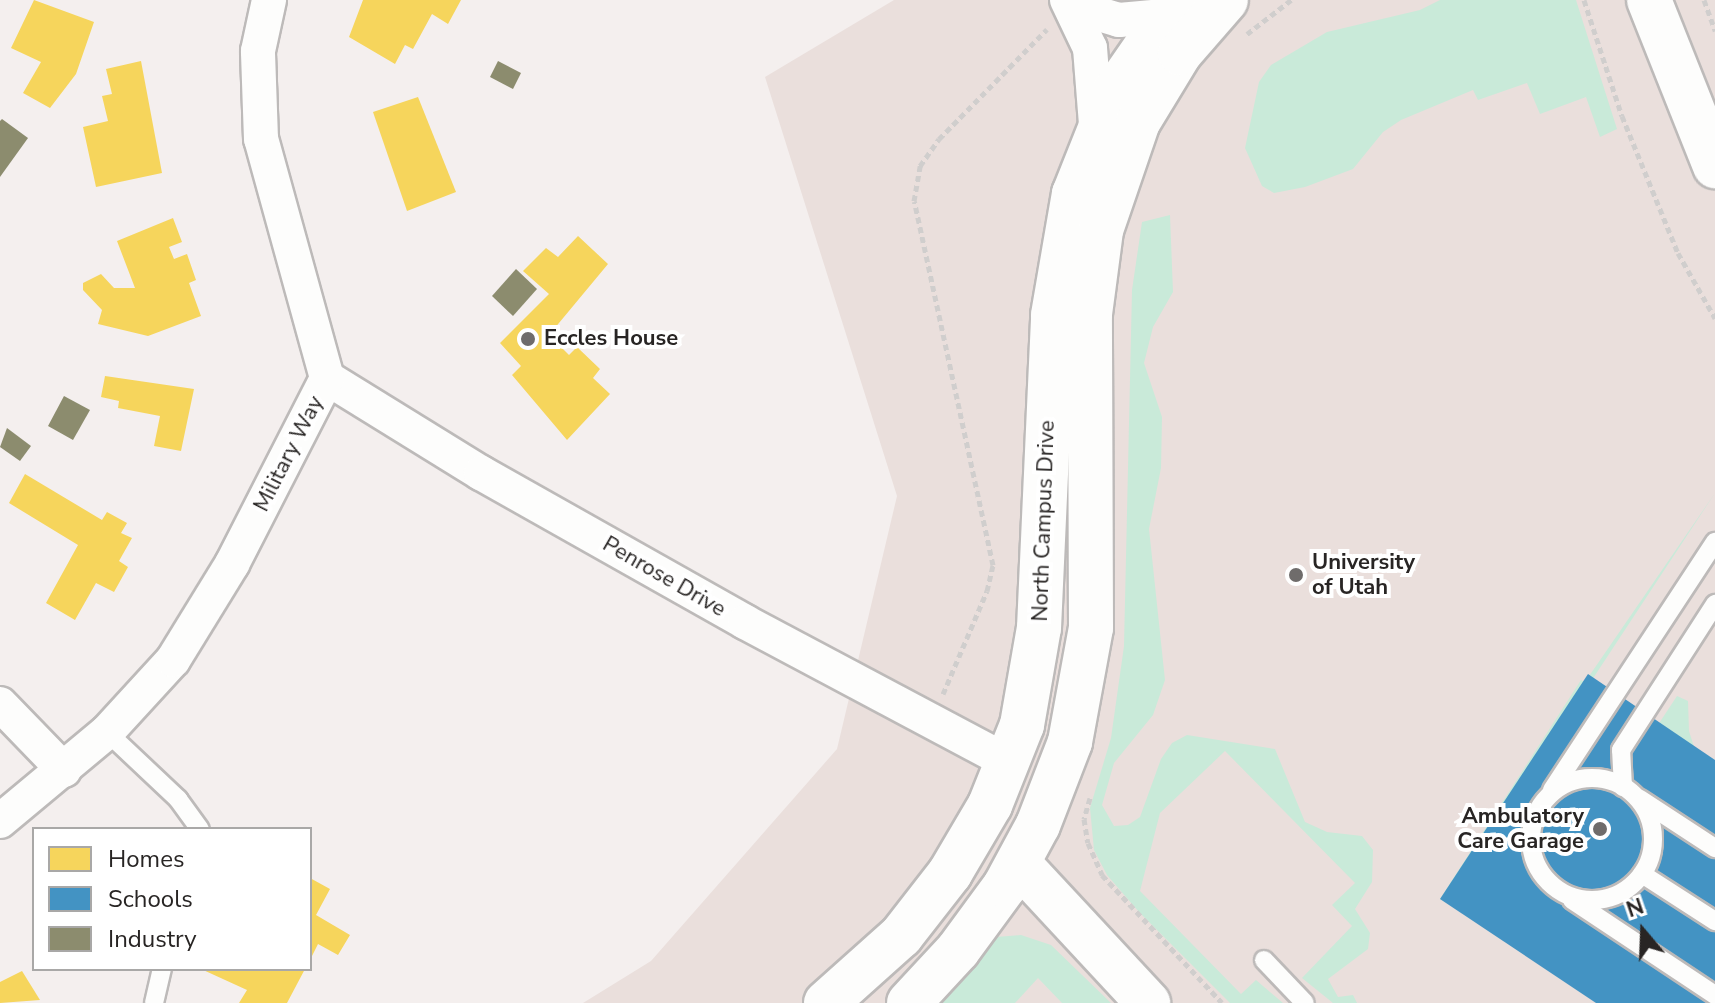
<!DOCTYPE html>
<style>
body{margin:0}
#map{position:relative;width:1715px;height:1003px;overflow:hidden;background:#f4efee;font-family:"Nunito Sans",sans-serif}
div>[style]{position:absolute}
[style*='--x']{left:calc(var(--x)*1px);top:calc(var(--y)*1px);width:calc(var(--w)*1px);rotate:calc(var(--a)*1deg)}
.built>*{inset:0;background:#eadfdc}
.green>*{inset:0;background:#c9ead9}
.homes>*{inset:0;background:#f6d55c}
.schools>*{inset:0;background:#4393c3}
.industry>*{inset:0;background:#8c8c6e}
.path>*{height:5px;margin-top:-2.5px;transform-origin:0;background:repeating-linear-gradient(90deg,#d0cecd 0 6px,transparent 0 10px)}
.roads{filter:drop-shadow(2px 0 #bdbab9) drop-shadow(-2px 0 #bdbab9) drop-shadow(0 2px #bdbab9) drop-shadow(0 -2px #bdbab9)}
.lane>*{height:18px;margin:-9px;padding:0 9px;transform-origin:9px;border-radius:9px;background:#fdfdfc}
.lane>.ring{margin:-9px;padding:0;box-sizing:content-box;background:none;border:18px solid #fdfdfc;border-radius:50%}
.street>*{height:34px;margin:-17px;padding:0 17px;transform-origin:17px;border-radius:17px;background:#fdfdfc}
.secondary>*{height:44px;margin:-22px;padding:0 22px;transform-origin:22px;border-radius:22px;background:#fdfdfc}
.dots>*{width:22px;height:22px;translate:-50% -50%;box-sizing:border-box;border:4px solid #fff;border-radius:50%}
span{translate:-50% -50%;white-space:nowrap;text-align:center;line-height:1.15;-webkit-text-stroke:8px #fff;paint-order:stroke}
.poi-label{font-size:22px;color:#282524;font-weight:700}
.left{translate:0 -50%;text-align:left}
.right{translate:-100% -50%;text-align:right}
.street-label{font-size:22px;color:#282524}
.legend{position:absolute;left:32px;top:827px;width:280px;height:144px;box-sizing:border-box;background:#fff;border:2px solid #a9a8a7;margin:0;padding:10px 14px;list-style:none;font-size:24px;color:#282524}
.legend li{display:flex;align-items:center;gap:16px;height:40px}
.legend b{width:40px;border:2px solid #a9a8a7}
.north{position:absolute;left:1603px;top:891px;width:80px;height:80px;-webkit-text-stroke:6px #fff;paint-order:stroke;rotate:341deg;font-size:22px;font-weight:700;line-height:32px;text-align:center;color:#282524}
.north::after{content:'';display:block;margin:auto;width:28px;height:36px;background:#282524;clip-path:polygon(50% 0,100% 100%,50% 72%,0 100%)}
</style>
<div id="map">
<div class="built">
<i style="clip-path:polygon(894px 0,1715px 0,1715px 1003px,583px 1003px,651px 961px,837px 749px,897px 496px,765px 77px)"></i>
</div>
<div class="green">
<i style="clip-path:polygon(1440px 0,1576px 0,1617px 129px,1600px 137px,1586px 97px,1540px 114px,1527px 83px,1478px 100px,1473px 90px,1401px 120px,1383px 132px,1353px 169px,1305px 187px,1274px 193px,1262px 186px,1245px 148px,1259px 82px,1271px 65px,1327px 32px,1420px 10px)"></i>
<i style="clip-path:polygon(1170px 215px,1173px 292px,1153px 327px,1144px 363px,1162px 417px,1161px 468px,1149px 529px,1165px 680px,1153px 715px,1114px 763px,1102px 805px,1114px 826px,1128px 825px,1140px 817px,1161px 759px,1172px 743px,1187px 735px,1275px 749px,1305px 822px,1327px 832px,1362px 836px,1373px 850px,1372px 882px,1355px 909px,1370px 933px,1368px 949px,1328px 979px,1338px 997px,1353px 995px,1357px 1003px,1333px 1003px,1302px 978px,1352px 926px,1332px 905px,1355px 883px,1225px 751px,1160px 813px,1140px 891px,1241px 994px,1256px 980px,1283px 1003px,1230px 1003px,1139px 912px,1107px 875px,1094px 850px,1090px 808px,1111px 738px,1124px 646px,1132px 290px,1142px 222px)"></i>
<i style="clip-path:polygon(1715px 493px,1511px 803px,1544px 964px,1440px 899px,1581px 680px,1585px 682px)"></i>
<i style="clip-path:polygon(1677px 696px,1688px 701px,1689px 731px,1702px 772px,1648px 740px)"></i>
<i style="clip-path:polygon(1021px 935px,1051px 945px,1111px 1003px,1062px 1003px,1038px 978px,1015px 1003px,927px 1003px,971px 954px,996px 937px)"></i>
</div>
<div class="homes">
<i style="clip-path:polygon(34px 0,94px 22px,76px 74px,50px 108px,23px 93px,41px 62px,11px 48px)"></i>
<i style="clip-path:polygon(363px 0,461px 0,448px 24px,432px 14px,413px 49px,405px 45px,395px 64px,349px 37px)"></i>
<i style="clip-path:polygon(141px 61px,162px 173px,96px 187px,83px 127px,108px 121px,102px 96px,112px 94px,106px 69px)"></i>
<i style="clip-path:polygon(418px 97px,456px 192px,407px 211px,373px 112px)"></i>
<i style="clip-path:polygon(173px 218px,182px 242px,169px 247px,174px 259px,187px 254px,196px 280px,189px 283px,201px 316px,148px 336px,98px 324px,102px 310px,83px 290px,83px 283px,101px 274px,114px 288px,135px 288px,117px 241px)"></i>
<i style="clip-path:polygon(578px 236px,608px 264px,549px 335px,569px 355px,577px 347px,600px 369px,593px 378px,610px 394px,567px 440px,512px 375px,521px 366px,500px 343px,549px 294px,523px 271px,546px 248px,558px 257px)"></i>
<i style="clip-path:polygon(105px 376px,194px 389px,181px 451px,154px 446px,160px 416px,118px 408px,119px 401px,101px 397px)"></i>
<i style="clip-path:polygon(25px 474px,102px 520px,107px 512px,127px 523px,121px 533px,132px 538px,119px 561px,128px 567px,114px 592px,96px 583px,75px 620px,46px 603px,78px 545px,9px 503px)"></i>
<i style="clip-path:polygon(310px 878px,330px 889px,316px 915px,350px 935px,338px 955px,318px 944px,310px 960px)"></i>
<i style="clip-path:polygon(201px 969px,305px 969px,287px 1003px,239px 1003px,247px 990px)"></i>
<i style="clip-path:polygon(22px 971px,40px 1000px,0 1003px,0 982px)"></i>
</div>
<div class="schools">
<i style="clip-path:polygon(1588px 674px,1715px 760px,1715px 1003px,1596px 1003px,1440px 899px)"></i>
</div>
<div class="industry">
<i style="clip-path:polygon(498px 61px,521px 73px,513px 89px,490px 77px)"></i>
<i style="clip-path:polygon(2px 119px,28px 138px,0 177px,0 121px)"></i>
<i style="clip-path:polygon(516px 269px,537px 289px,513px 316px,492px 296px)"></i>
<i style="clip-path:polygon(64px 396px,90px 410px,73px 440px,48px 426px)"></i>
<i style="clip-path:polygon(7px 428px,31px 446px,20px 461px,0 447px)"></i>
</div>
<div class="path">
<i style="--x:1584;--y:0;--w:122;--a:71.9"></i>
<i style="--x:1622;--y:116;--w:148;--a:67.8"></i>
<i style="--x:1678;--y:253;--w:75;--a:60.4"></i>
<i style="--x:1704;--y:0;--w:33;--a:70"></i>
<i style="--x:1247;--y:34;--w:56;--a:-37.7"></i>
<i style="--x:943;--y:694;--w:112;--a:-66.9"></i>
<i style="--x:987;--y:591;--w:27;--a:-77"></i>
<i style="--x:993;--y:565;--w:372;--a:-102.2"></i>
<i style="--x:914;--y:201;--w:36;--a:-80"></i>
<i style="--x:920;--y:166;--w:33;--a:-55"></i>
<i style="--x:939;--y:139;--w:154;--a:-45.5"></i>
<i style="--x:1090;--y:798;--w:22;--a:106"></i>
<i style="--x:1084;--y:819;--w:24;--a:81"></i>
<i style="--x:1088;--y:843;--w:35;--a:66"></i>
<i style="--x:1102;--y:875;--w:175;--a:46.8"></i>
</div>
<div class="roads">
<div class="lane">
<i style="--x:107;--y:732;--w:98;--a:43.3"></i>
<i style="--x:178;--y:799;--w:37;--a:54"></i>
<i class="ring" style="left:1531px;top:778px;width:104px;height:104px"></i>
<i style="--x:1623;--y:787;--w:37;--a:-93"></i>
<i style="--x:1621;--y:750;--w:174;--a:-57.2"></i>
<i style="--x:1552;--y:790;--w:297;--a:-56.7"></i>
<i style="--x:1640;--y:799;--w:90;--a:33.2"></i>
<i style="--x:1642;--y:874;--w:87;--a:32.8"></i>
<i style="--x:1572;--y:900;--w:172;--a:33.6"></i>
<i style="--x:1264;--y:960;--w:59;--a:46.4"></i>
<i style="--x:154;--y:1003;--w:35;--a:-77"></i>
</div>
<div class="street">
<i style="--x:1067;--y:0;--w:53;--a:64.4"></i>
<i style="--x:1090;--y:48;--w:77;--a:85.5"></i>
<i style="--x:1072;--y:6;--w:49;--a:16.6"></i>
<i style="--x:1119;--y:20;--w:45;--a:-5.1"></i>
<i style="--x:327;--y:378;--w:181;--a:31.7"></i>
<i style="--x:481;--y:473;--w:303;--a:29.4"></i>
<i style="--x:745;--y:622;--w:298;--a:28"></i>
<i style="--x:0;--y:704;--w:92;--a:45.9"></i>
<i style="--x:0;--y:821;--w:139;--a:-39.8"></i>
<i style="--x:107;--y:732;--w:98;--a:-47.5"></i>
<i style="--x:173;--y:660;--w:113;--a:-58.4"></i>
<i style="--x:232;--y:564;--w:209;--a:-62.9"></i>
<i style="--x:327;--y:378;--w:248;--a:-105.4"></i>
<i style="--x:261;--y:139;--w:88;--a:-92"></i>
<i style="--x:258;--y:51;--w:52;--a:-77.8"></i>
</div>
<div class="secondary">
<i style="--x:1649;--y:0;--w:179;--a:68.3"></i>
<i style="--x:1019;--y:864;--w:190;--a:47.1"></i>
<i style="--x:826;--y:1003;--w:101;--a:-41.8"></i>
<i style="--x:901;--y:936;--w:80;--a:-52.1"></i>
<i style="--x:950;--y:873;--w:79;--a:-59.5"></i>
<i style="--x:990;--y:805;--w:86;--a:-68.2"></i>
<i style="--x:1022;--y:725;--w:98;--a:-80.1"></i>
<i style="--x:1039;--y:628;--w:313;--a:-87.4"></i>
<i style="--x:1053;--y:315;--w:123;--a:-80.2"></i>
<i style="--x:1074;--y:194;--w:111;--a:-68.3"></i>
<i style="--x:1115;--y:91;--w:111;--a:-55.3"></i>
<i style="--x:909;--y:1003;--w:72;--a:-47.2"></i>
<i style="--x:958;--y:950;--w:79;--a:-53.7"></i>
<i style="--x:1005;--y:886;--w:69;--a:-61.6"></i>
<i style="--x:1038;--y:825;--w:89;--a:-68.9"></i>
<i style="--x:1070;--y:742;--w:116;--a:-79.6"></i>
<i style="--x:1091;--y:628;--w:314;--a:-90.2"></i>
<i style="--x:1090;--y:314;--w:85;--a:-82.5"></i>
<i style="--x:1101;--y:230;--w:114;--a:-71.1"></i>
<i style="--x:1138;--y:122;--w:81;--a:-58.7"></i>
<i style="--x:1180;--y:53;--w:70;--a:-49"></i>
</div>
</div>
<div class="dots">
<i style="left:528px;top:339px;background:#6f6c6b"></i>
<i style="left:1296px;top:575px;background:#6f6c6b"></i>
<i style="left:1600px;top:829px;background:#6f6c6b"></i>
</div>
<div class="poi-label">
<span class="left" style="left:544px;top:339px">Eccles House</span>
<span class="left" style="left:1312px;top:575px">University<br>of Utah</span>
<span class="right" style="left:1584px;top:829px">Ambulatory<br>Care Garage</span>
</div>
<div class="street-label">
<span style="left:289px;top:454px;rotate:-63deg">Military Way</span>
<span style="left:1044px;top:521px;rotate:-88deg">North Campus Drive</span>
<span style="left:664px;top:577px;rotate:30deg">Penrose Drive</span>
</div>
<ul class="legend">
<li><b style="height:22px;background:#f6d55c"></b>Homes</li>
<li><b style="height:22px;background:#4393c3"></b>Schools</li>
<li><b style="height:22px;background:#8c8c6e"></b>Industry</li>
</ul>
<div class="north">N</div>
</div>
